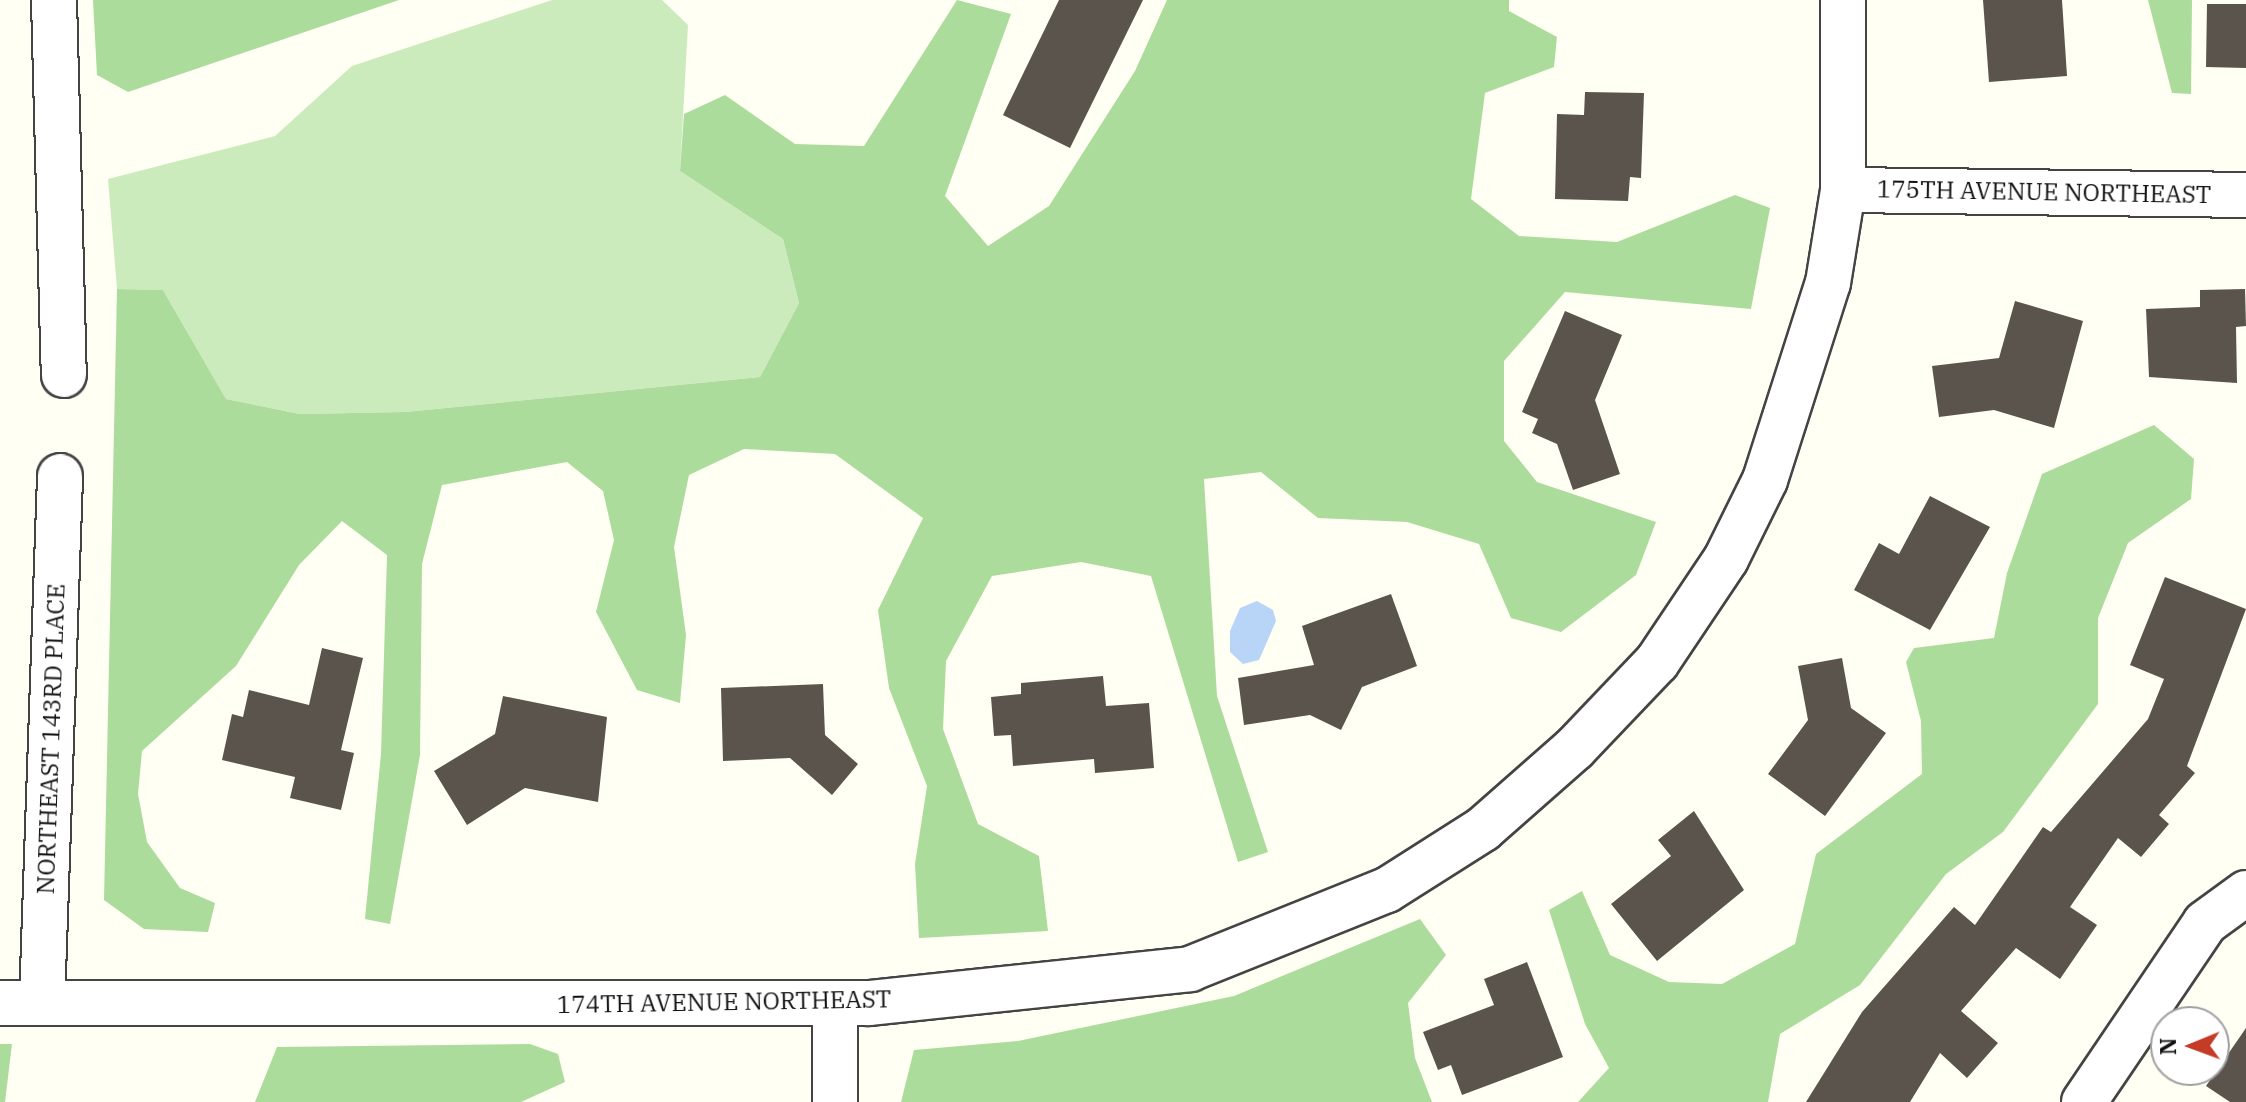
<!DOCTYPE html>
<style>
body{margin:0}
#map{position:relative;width:2246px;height:1102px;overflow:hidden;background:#fffff4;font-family:"IBM Plex Serif",serif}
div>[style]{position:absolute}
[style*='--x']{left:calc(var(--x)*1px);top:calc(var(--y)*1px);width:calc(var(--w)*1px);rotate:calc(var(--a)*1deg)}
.green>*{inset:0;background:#ccebbc}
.forest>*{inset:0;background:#acdc9b}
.water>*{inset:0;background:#b8d4f7}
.building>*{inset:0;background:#5a544d}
.roads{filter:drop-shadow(2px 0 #444) drop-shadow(-2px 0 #444) drop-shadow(0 2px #444) drop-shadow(0 -2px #444)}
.minor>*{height:44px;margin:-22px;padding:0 22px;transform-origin:22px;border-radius:22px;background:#fff}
span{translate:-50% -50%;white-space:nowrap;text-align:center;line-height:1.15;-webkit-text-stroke:8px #fff;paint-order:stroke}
.street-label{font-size:24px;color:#111}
.north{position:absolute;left:2150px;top:1006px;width:80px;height:80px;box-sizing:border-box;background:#fff;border:2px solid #a0a0a0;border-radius:50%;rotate:269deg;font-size:22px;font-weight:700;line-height:32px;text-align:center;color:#111}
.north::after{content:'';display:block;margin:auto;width:28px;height:36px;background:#c43b26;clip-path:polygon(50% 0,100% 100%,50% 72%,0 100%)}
</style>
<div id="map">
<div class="green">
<i style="clip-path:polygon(552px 0,662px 0,688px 25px,680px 171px,783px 239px,799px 303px,760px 377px,405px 412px,300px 414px,226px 399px,163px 290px,117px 289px,108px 179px,275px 136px,352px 66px)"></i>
</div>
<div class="forest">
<i style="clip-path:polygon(93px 0,399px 0,128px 92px,97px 75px)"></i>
<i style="clip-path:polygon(957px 0,1011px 14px,945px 196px,988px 246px,1049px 206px,1135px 71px,1167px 0,1509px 0,1509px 11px,1557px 37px,1554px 67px,1485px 93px,1471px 199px,1519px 236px,1617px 242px,1735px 195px,1770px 208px,1751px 309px,1565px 292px,1504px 361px,1504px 441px,1537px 482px,1656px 522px,1636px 575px,1561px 632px,1511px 618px,1479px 544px,1407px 522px,1318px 518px,1261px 472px,1204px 479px,1217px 696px,1268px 852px,1238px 862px,1151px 576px,1081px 562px,992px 576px,946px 661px,943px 729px,978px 824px,1039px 856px,1048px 931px,919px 938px,915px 864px,927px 786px,889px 688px,878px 610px,923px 518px,835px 454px,744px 449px,689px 475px,674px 547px,686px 635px,680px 703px,637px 690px,596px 612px,614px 540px,603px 491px,567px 462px,442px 485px,422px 564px,420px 755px,390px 924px,365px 919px,381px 754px,387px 555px,342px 521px,299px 565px,236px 666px,142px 751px,138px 794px,147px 842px,180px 888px,215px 903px,208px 932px,144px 929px,104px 900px,117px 289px,163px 290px,226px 399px,300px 414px,405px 412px,760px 377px,799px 303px,783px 239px,680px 171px,684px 114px,725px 95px,795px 144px,864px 146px)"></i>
<i style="clip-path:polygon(2148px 0,2192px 0,2191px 94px,2172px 93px)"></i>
<i style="clip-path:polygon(2154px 425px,2194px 459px,2191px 499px,2128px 543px,2098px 618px,2098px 704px,2003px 832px,1946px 874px,1860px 985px,1780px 1034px,1768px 1102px,1578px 1102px,1609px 1068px,1585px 1024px,1549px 910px,1582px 891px,1610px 955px,1669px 982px,1722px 984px,1795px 944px,1816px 854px,1922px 774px,1921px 721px,1906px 662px,1914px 648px,1994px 638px,2007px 573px,2042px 474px)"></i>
<i style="clip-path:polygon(1420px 919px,1446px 955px,1408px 1003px,1415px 1058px,1432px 1102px,901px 1102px,914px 1050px,1018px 1041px,1234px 996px)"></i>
<i style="clip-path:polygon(0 1044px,12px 1044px,5px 1102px,0 1102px)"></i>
<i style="clip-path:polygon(530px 1044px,558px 1054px,565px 1082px,521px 1102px,255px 1102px,277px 1047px)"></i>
</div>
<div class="water">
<i style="clip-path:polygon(1257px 601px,1273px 610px,1276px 621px,1259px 660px,1243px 664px,1230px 652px,1230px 631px,1240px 608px)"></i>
</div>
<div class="building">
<i style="clip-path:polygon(1059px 0,1143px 0,1070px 148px,1003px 115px)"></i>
<i style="clip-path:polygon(1983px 0,2062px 0,2067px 76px,1989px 82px)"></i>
<i style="clip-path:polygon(2207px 4px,2246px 4px,2246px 68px,2206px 67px)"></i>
<i style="clip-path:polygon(1585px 92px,1644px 93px,1641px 178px,1630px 177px,1628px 201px,1555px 199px,1557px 114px,1584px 115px)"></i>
<i style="clip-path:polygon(2245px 289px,2246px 326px,2236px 327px,2237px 383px,2149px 377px,2146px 309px,2200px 307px,2200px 290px)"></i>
<i style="clip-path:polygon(2015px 301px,2083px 321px,2054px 428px,1994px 410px,1939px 417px,1932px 366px,1999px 358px)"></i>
<i style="clip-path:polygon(1565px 311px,1622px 335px,1595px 400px,1620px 474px,1573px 490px,1557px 444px,1532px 433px,1538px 419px,1522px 412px)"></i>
<i style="clip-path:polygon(1930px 496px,1990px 527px,1930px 630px,1854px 590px,1879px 543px,1899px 554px)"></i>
<i style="clip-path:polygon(2165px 577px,2246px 609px,2187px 766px,2195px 773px,2159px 815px,2169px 824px,2141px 857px,2118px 838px,2070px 907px,2097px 925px,2060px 979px,2016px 948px,1961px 1011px,1998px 1043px,1967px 1078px,1940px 1053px,1910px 1102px,1806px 1102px,1862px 1012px,1954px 907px,1975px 925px,2043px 827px,2051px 832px,2148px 719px,2164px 679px,2130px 665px)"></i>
<i style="clip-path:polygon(1391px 594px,1417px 666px,1362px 687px,1341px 730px,1310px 715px,1244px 725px,1238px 678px,1314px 665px,1302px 626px)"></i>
<i style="clip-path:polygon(322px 648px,363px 658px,341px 750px,354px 753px,341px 810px,290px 798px,295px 777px,222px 760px,232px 714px,243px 717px,249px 690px,309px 705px)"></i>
<i style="clip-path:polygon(1842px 658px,1851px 708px,1886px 733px,1825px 816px,1768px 774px,1808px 720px,1798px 666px)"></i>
<i style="clip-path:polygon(1103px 676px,1106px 706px,1149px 703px,1154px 768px,1095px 773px,1094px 759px,1013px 766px,1011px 735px,994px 736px,991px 697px,1021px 694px,1021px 683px)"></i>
<i style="clip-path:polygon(823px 684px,825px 735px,858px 764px,832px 795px,790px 758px,723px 761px,721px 688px)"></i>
<i style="clip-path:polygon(503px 696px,607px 717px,598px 802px,525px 788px,467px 825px,434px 771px,495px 734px)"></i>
<i style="clip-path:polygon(1694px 811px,1744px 890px,1657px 961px,1611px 904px,1671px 856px,1658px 840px)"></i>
<i style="clip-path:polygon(1527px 962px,1563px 1057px,1462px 1095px,1451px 1065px,1438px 1070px,1423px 1032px,1494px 1005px,1484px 979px)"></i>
<i style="clip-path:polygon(2246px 1028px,2246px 1102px,2230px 1102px,2206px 1086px)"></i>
</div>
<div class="roads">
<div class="minor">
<i style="--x:54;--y:0;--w:375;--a:88.5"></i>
<i style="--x:1843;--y:190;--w:403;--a:0.7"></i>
<i style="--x:0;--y:1003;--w:869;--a:0"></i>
<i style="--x:869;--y:1003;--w:323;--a:-6"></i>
<i style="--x:1190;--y:969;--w:212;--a:-21.9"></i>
<i style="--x:1387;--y:890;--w:114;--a:-32.4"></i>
<i style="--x:1483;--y:829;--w:123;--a:-41.4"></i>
<i style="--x:1575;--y:748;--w:119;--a:-46.4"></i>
<i style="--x:1657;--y:662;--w:124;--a:-56.2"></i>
<i style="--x:1726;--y:559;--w:88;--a:-63.7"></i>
<i style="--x:1765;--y:480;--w:207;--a:-72.3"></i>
<i style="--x:1828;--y:283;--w:94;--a:-80.8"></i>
<i style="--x:1843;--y:190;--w:190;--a:-90"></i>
<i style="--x:42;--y:1003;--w:527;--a:-88.04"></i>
<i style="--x:835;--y:1006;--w:96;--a:90"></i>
<i style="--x:2084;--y:1102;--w:216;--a:-55.9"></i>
<i style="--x:2205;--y:923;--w:51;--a:-36.2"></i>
</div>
</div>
<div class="street-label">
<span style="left:2044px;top:192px;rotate:1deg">175TH AVENUE NORTHEAST</span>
<span style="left:51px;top:739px;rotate:-88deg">NORTHEAST 143RD PLACE</span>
<span style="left:724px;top:1002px;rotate:-1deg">174TH AVENUE NORTHEAST</span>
</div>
<div class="north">N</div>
</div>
